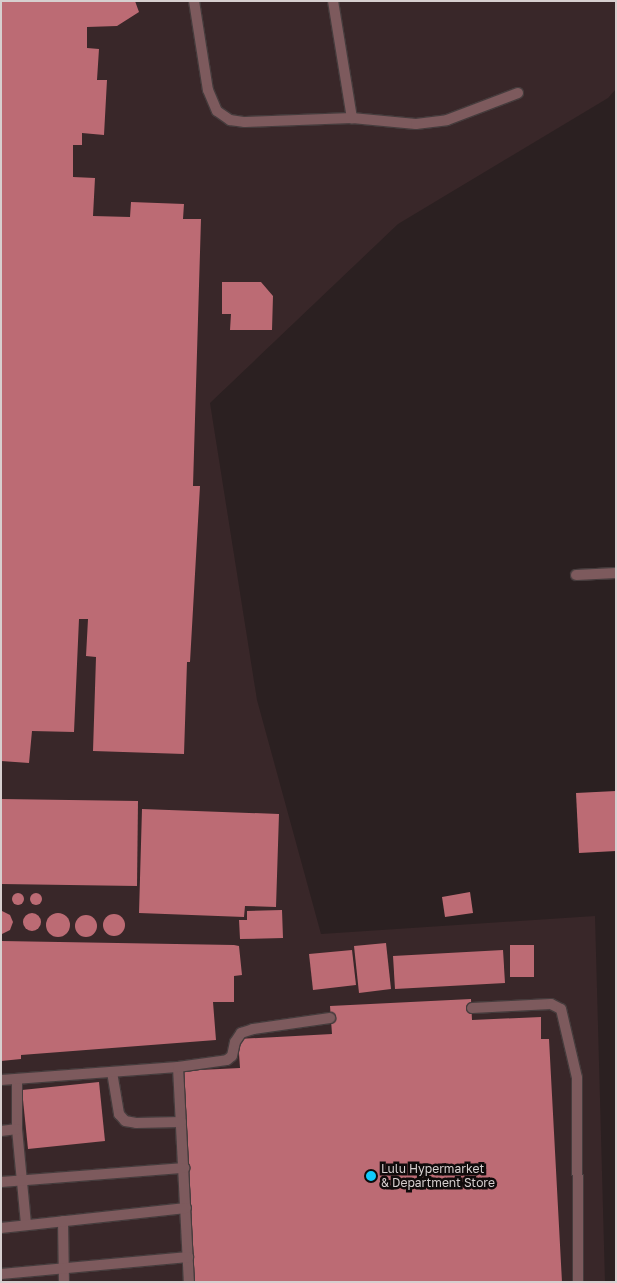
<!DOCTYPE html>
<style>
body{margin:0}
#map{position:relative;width:617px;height:1283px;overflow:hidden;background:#2b2021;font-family:"Golos Text",sans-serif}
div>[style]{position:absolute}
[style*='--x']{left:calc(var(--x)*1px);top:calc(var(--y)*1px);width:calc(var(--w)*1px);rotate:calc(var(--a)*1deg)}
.built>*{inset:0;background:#392729}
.building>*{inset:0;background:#bc6b74}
.round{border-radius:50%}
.roads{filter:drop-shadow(1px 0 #463c3d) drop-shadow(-1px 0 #463c3d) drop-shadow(0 1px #463c3d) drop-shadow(0 -1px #463c3d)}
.service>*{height:10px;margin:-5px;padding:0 5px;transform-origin:5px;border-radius:5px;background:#7d5a5d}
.dots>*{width:14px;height:14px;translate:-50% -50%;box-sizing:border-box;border:2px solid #100b0b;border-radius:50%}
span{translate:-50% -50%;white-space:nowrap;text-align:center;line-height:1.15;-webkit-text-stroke:5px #100b0b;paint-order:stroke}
.poi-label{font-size:12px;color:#d6cfcf}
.left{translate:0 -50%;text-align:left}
.frame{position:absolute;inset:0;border:2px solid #d6cfcf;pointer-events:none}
</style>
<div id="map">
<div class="built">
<i style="clip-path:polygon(1px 1px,616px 1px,616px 89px,608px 98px,398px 224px,210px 403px,257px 700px,321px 934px,595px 916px,605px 1282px,1px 1282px)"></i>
</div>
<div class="building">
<i style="clip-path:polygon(1px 1px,135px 1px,139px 12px,117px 26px,87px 27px,87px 48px,99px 49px,97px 80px,107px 80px,104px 135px,82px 133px,82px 145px,73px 145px,73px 177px,95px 178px,93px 216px,130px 217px,131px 202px,184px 204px,183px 219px,201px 219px,193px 486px,200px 486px,190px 662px,187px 662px,184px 754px,93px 751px,96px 657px,86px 656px,88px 619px,79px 619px,74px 732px,32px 731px,29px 763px,1px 761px)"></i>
<i style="clip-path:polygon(222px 282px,261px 282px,273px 296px,272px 330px,230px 330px,231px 314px,222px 314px)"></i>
<i style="clip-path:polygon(616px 791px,616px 851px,579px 853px,576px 793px)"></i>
<i style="clip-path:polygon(1px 799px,138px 801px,137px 886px,1px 884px)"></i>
<i style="clip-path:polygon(142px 809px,279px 814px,276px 907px,245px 906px,244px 917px,139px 913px)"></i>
<i style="clip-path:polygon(470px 892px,473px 913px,445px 917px,442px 897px)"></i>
<i class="round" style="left:30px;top:893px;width:12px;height:12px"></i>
<i class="round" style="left:12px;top:893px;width:12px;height:12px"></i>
<i style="clip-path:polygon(282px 910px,283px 938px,240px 939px,239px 920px,247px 920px,247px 911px)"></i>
<i style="clip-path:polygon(2px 911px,10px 915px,13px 922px,10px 930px,2px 934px)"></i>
<i class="round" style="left:46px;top:913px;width:24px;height:24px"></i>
<i class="round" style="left:23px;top:913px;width:18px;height:18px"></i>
<i class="round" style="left:103px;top:914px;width:22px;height:22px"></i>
<i class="round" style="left:75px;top:915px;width:22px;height:22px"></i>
<i style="clip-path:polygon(1px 941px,234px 945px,239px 946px,242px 975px,234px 976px,234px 1002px,213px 1002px,216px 1040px,21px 1055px,21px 1059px,1px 1061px)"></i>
<i style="clip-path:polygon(386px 943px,391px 989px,359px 993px,354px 946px)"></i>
<i style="clip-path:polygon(510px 945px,534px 945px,534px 977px,510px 977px)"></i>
<i style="clip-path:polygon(352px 950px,356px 985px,313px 990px,309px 954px)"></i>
<i style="clip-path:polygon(503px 950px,505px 983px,395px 989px,393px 956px)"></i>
<i style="clip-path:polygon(471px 999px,472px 1020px,541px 1017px,541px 1039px,549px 1039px,562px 1282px,192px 1282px,180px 1071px,240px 1068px,238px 1039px,332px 1034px,330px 1006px)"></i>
<i style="clip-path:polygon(99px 1082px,105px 1141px,28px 1149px,22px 1090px)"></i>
</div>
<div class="roads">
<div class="service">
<i style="--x:194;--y:1;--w:90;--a:81.1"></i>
<i style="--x:208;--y:90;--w:23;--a:67"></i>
<i style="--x:217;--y:111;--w:16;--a:35"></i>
<i style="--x:230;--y:120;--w:15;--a:8"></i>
<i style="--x:245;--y:122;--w:107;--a:-2.1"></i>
<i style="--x:352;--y:118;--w:64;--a:5.4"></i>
<i style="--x:416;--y:124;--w:31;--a:-7"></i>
<i style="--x:447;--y:120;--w:76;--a:-20.8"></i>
<i style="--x:333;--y:1;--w:119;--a:80.8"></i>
<i style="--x:576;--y:575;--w:40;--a:-2.9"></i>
<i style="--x:472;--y:1008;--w:79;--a:-2.9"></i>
<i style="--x:551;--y:1004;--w:11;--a:27"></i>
<i style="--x:561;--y:1009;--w:71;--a:76.9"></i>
<i style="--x:577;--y:1078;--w:204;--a:89.7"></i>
<i style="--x:178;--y:1067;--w:215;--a:87.1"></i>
<i style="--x:112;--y:1072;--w:43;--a:80.5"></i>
<i style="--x:119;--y:1114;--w:9;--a:49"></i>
<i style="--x:125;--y:1121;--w:11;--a:10"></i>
<i style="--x:136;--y:1123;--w:45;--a:-1.3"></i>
<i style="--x:17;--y:1079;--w:50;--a:90"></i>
<i style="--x:17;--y:1129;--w:96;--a:84.6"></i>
<i style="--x:1;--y:1080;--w:177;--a:-4.2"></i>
<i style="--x:178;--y:1067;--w:49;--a:-8.1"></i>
<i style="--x:227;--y:1060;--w:6;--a:-39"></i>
<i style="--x:232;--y:1056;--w:14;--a:-78"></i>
<i style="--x:235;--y:1042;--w:11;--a:-56"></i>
<i style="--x:241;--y:1033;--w:13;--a:-18"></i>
<i style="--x:253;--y:1029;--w:78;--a:-8.1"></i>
<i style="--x:1;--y:1131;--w:16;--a:-7"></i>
<i style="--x:1;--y:1182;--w:184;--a:-4.4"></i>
<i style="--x:63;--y:1221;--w:61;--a:89.1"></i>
<i style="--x:1;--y:1228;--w:186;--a:-6.2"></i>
<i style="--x:1;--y:1274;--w:188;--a:-5.2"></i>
</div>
</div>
<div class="dots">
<i style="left:371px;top:1176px;background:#12cafb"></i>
</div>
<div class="poi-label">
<span class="left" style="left:381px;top:1176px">Lulu Hypermarket<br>&amp; Department Store</span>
</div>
<div class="frame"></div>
</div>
